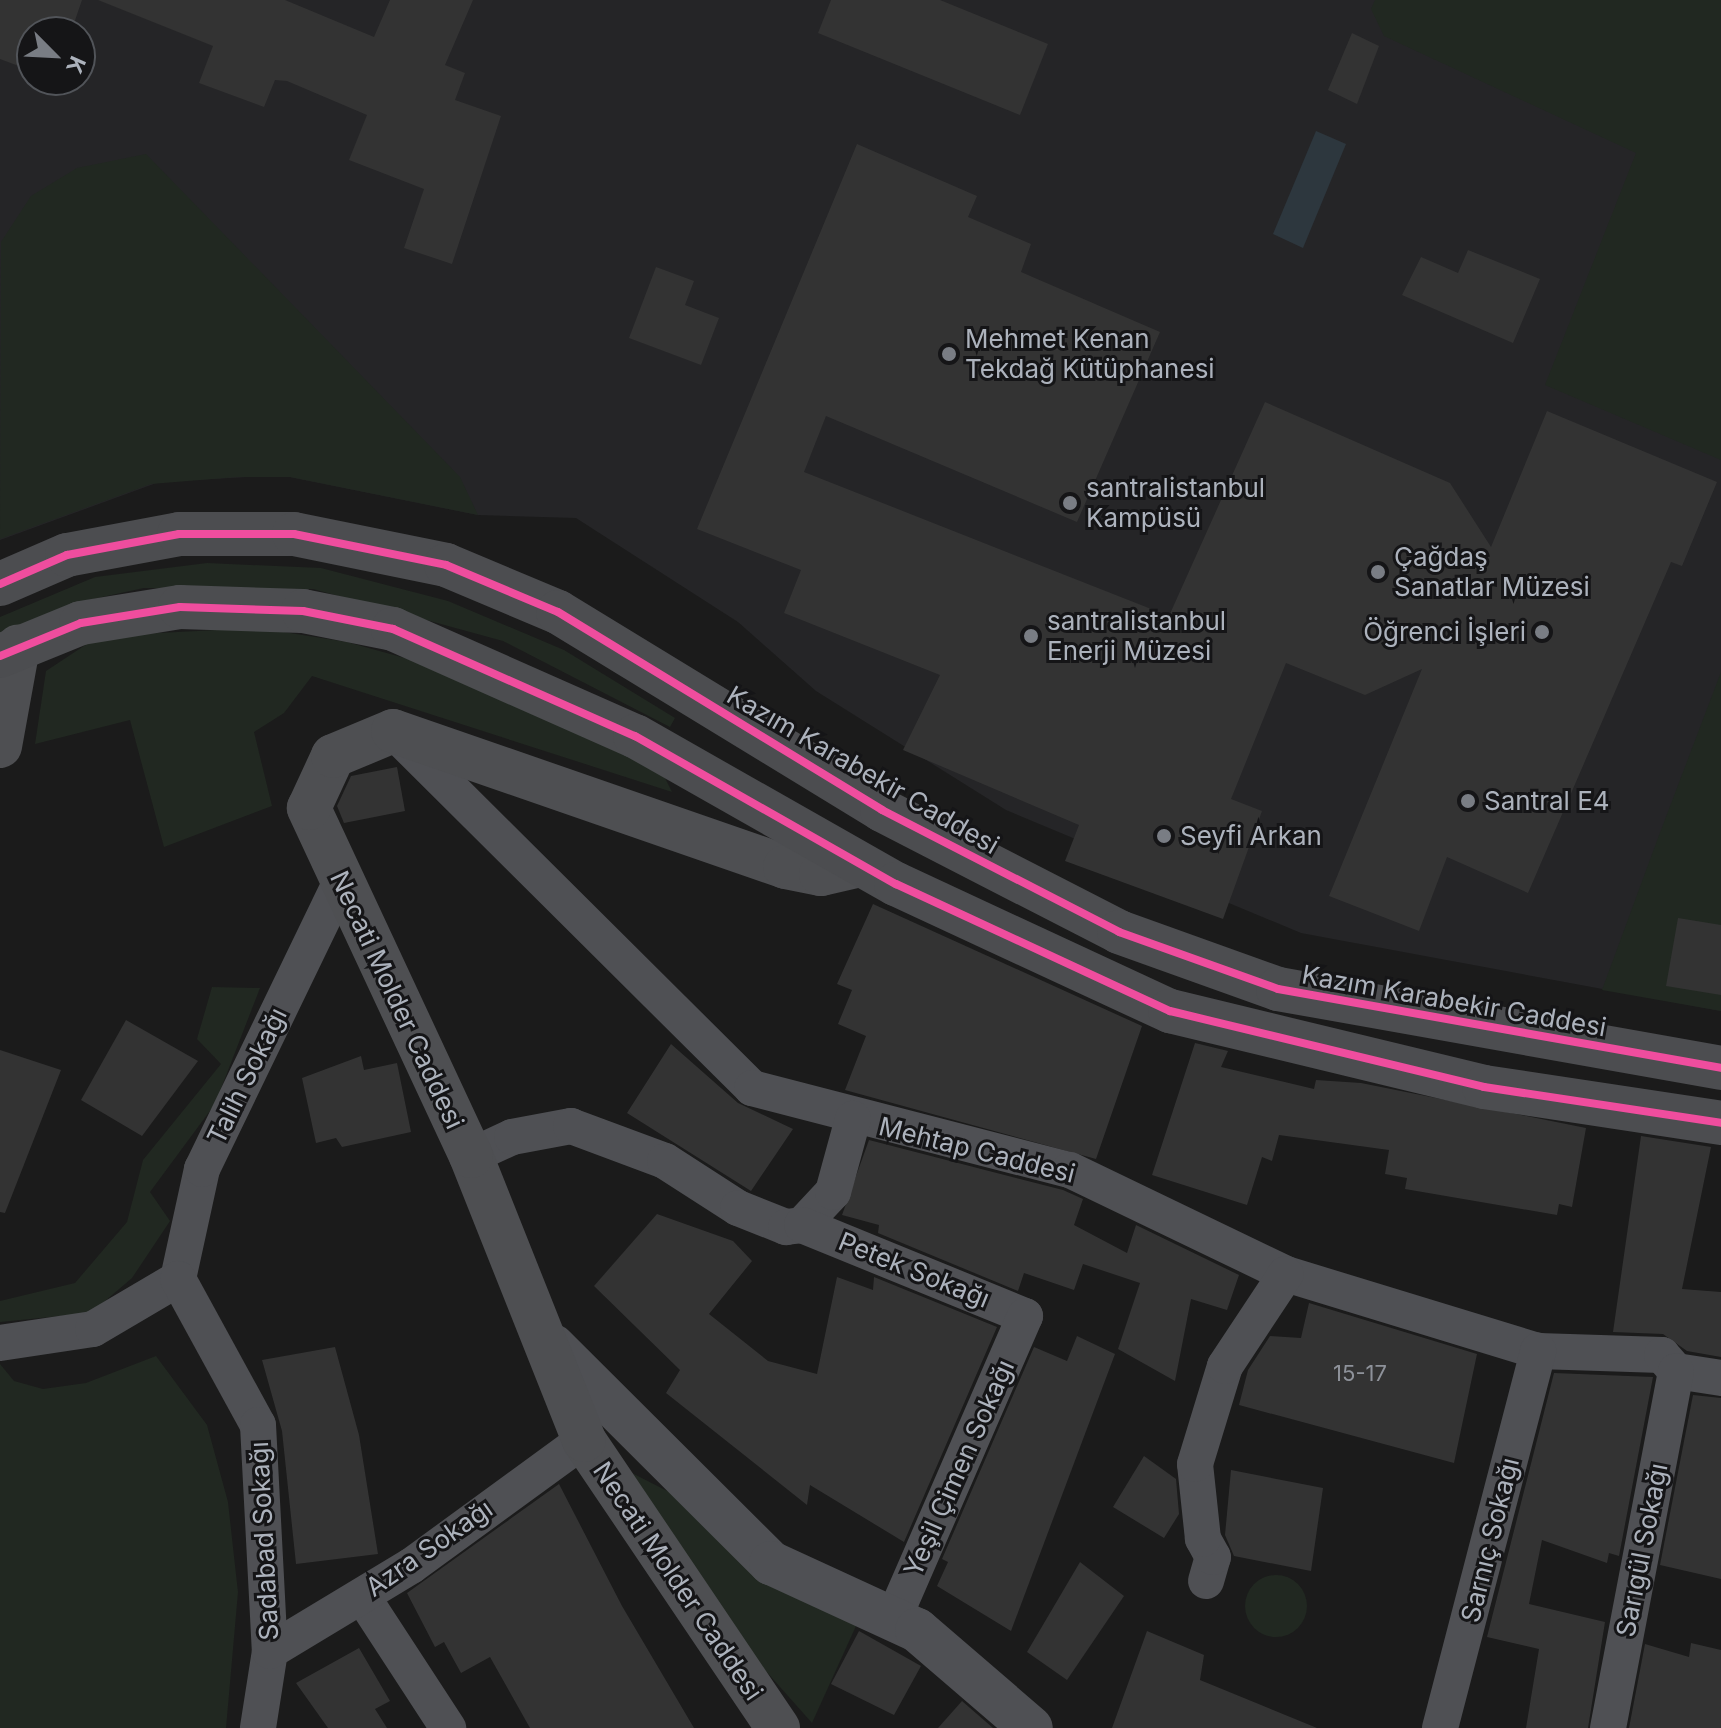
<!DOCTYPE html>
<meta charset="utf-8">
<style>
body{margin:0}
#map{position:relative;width:1721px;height:1728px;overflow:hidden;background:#1b1b1b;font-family:Inter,sans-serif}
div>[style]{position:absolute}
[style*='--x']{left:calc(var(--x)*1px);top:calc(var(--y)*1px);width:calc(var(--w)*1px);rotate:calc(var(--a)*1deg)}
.built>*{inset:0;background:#252527}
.green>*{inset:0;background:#212821}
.round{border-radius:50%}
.water>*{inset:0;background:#2d373e}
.building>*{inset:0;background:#333}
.minor>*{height:36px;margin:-18px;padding:0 18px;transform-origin:18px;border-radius:18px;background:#4f5054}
.tertiary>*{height:44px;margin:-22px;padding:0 22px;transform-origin:22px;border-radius:22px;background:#4f5054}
.secondary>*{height:44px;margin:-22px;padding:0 22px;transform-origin:22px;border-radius:22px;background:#4e4f52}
.primary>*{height:44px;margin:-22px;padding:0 22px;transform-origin:22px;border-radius:22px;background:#4c4d50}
.cycleway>*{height:8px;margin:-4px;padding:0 4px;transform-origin:4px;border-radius:4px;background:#ef4d9e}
.dots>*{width:22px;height:22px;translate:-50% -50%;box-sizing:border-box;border:4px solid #151517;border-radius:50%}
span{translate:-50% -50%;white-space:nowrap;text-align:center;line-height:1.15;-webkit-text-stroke:6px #151517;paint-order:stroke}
.number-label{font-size:22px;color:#8e929a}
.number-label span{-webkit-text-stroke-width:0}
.poi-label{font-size:26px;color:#acb2bc}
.left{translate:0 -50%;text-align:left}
.right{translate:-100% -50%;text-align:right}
.street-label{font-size:26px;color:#acb2bc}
.north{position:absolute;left:16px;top:16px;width:80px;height:80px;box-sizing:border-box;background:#151517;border:2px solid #515459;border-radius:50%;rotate:114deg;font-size:22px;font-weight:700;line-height:32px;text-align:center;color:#acb2bc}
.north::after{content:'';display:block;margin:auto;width:28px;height:36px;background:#797d84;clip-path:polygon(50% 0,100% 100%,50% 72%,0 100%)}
</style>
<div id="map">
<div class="built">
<i style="clip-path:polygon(evenodd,0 0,1721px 0,1721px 1011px,1301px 933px,1006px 810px,816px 691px,738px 622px,576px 518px,478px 515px,280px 475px,159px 482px,0 540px,0 0,32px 32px,80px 32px,80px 80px,32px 80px,32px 32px)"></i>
</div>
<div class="green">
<i style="clip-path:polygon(1375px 0,1721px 0,1721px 460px,1545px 385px,1636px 153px,1384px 36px,1371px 9px)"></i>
<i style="clip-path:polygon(146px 154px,460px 477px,478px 515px,290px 477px,237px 477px,151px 484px,0 539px,1px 242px,31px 196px,77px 168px)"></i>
<i style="clip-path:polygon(207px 563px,321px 568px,448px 601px,564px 650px,675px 718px,670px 727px,503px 641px,313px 589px,144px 588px,79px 602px,0 635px,0 617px,95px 577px)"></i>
<i style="clip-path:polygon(258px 628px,347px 642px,437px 667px,559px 720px,664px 776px,672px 792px,312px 676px,284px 713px,254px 732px,272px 806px,164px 847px,130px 720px,35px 744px,46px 671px,99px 636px)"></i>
<i style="clip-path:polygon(1721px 672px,1721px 1011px,1602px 990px,1658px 838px)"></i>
<i style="clip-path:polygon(212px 987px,260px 988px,215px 1104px,150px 1192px,170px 1221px,132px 1278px,91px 1313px,0 1322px,0 1301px,75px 1283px,127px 1222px,143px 1160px,221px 1064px,197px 1039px)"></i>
<i style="clip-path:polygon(156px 1356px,207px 1425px,228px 1502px,238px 1592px,226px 1728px,0 1728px,0 1364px,14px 1381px,43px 1389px,86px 1383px)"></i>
<i style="clip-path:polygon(632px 1473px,712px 1514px,861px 1615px,812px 1723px,731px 1632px)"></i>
<i class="round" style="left:1245px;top:1575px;width:62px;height:62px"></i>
</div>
<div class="water">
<i style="clip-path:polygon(1316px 131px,1346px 144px,1303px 248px,1273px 234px)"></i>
</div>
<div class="building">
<i style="clip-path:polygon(0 0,82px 0,71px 32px,32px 32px,32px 71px,0 59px)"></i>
<i style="clip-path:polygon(98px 0,285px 0,374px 37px,390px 0,473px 0,445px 65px,465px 73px,455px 100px,501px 116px,452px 264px,404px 248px,424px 189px,349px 160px,367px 115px,287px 81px,275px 80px,264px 107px,199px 83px,213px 46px)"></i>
<i style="clip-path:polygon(831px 0,940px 0,1048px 44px,1020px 115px,818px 33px)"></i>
<i style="clip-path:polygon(1352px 33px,1379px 46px,1357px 104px,1328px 90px)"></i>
<i style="clip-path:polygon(857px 144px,977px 196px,968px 217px,1031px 244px,1021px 272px,1160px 332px,1077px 522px,826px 416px,804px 472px,1169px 616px,1265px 402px,1450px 483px,1491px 547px,1547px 411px,1717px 482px,1682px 566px,1671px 562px,1528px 893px,1447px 857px,1419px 931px,1329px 896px,1422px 669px,1365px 695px,1286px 663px,1231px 799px,1262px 811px,1223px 919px,1065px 861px,1079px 825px,903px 750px,940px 675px,784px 613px,801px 570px,697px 529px)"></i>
<i style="clip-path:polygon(1468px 250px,1540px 279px,1513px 343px,1402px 295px,1421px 257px,1458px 273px)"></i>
<i style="clip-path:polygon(656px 267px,694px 281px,685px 305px,719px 318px,701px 365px,629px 338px)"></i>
<i style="clip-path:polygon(397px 767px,405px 811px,344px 823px,337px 806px,351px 776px)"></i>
<i style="clip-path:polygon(873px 904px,1142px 1026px,1096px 1159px,845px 1090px,866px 1036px,838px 1024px,852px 990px,837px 984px)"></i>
<i style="clip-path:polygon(1678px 918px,1721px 925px,1721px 995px,1666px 986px)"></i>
<i style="clip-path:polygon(126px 1020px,198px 1061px,142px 1136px,81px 1100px)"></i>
<i style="clip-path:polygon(1195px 1043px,1228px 1051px,1221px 1067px,1314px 1089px,1316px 1080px,1361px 1083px,1586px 1128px,1572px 1207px,1559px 1204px,1557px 1215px,1405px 1189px,1407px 1178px,1385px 1174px,1389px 1150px,1279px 1135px,1272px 1161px,1262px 1157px,1247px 1205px,1152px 1175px)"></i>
<i style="clip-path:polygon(671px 1044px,738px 1103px,793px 1129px,751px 1191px,627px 1113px)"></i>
<i style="clip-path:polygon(0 1050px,61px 1070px,5px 1213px,0 1212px)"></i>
<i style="clip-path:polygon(361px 1056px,364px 1070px,397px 1063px,411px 1132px,342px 1147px,336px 1138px,316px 1143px,302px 1078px)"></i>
<i style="clip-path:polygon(1641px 1136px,1711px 1147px,1682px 1289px,1721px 1292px,1721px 1357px,1687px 1351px,1663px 1334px,1613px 1332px)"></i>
<i style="clip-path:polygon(869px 1140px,1063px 1190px,1083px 1199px,1074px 1225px,1127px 1253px,1136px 1225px,1239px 1275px,1227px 1310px,1191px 1299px,1175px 1381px,1118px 1349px,1140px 1283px,1083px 1264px,1074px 1290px,1024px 1273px,1018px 1291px,878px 1233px,879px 1225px,842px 1215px)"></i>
<i style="clip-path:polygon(657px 1214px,733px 1241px,752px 1261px,709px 1314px,768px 1361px,817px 1374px,837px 1277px,873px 1290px,874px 1277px,997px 1327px,904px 1542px,810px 1485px,807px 1505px,666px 1393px,680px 1370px,594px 1286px)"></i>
<i style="clip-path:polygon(1309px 1303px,1477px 1354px,1454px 1463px,1239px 1405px,1248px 1370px,1270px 1336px,1301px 1338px)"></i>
<i style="clip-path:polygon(1077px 1336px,1115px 1354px,1011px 1631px,937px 1586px,948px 1562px,942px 1559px,1034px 1347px,1067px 1361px)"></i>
<i style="clip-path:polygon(335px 1347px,359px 1435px,378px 1554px,296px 1564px,282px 1431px,262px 1360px)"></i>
<i style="clip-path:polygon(1554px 1373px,1653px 1377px,1619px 1556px,1609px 1553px,1607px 1563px,1542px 1540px,1529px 1604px,1605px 1622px,1588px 1728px,1526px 1728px,1539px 1649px,1487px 1637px)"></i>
<i style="clip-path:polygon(1693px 1395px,1721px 1398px,1721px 1579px,1660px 1565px)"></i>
<i style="clip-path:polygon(1144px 1456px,1176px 1479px,1179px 1514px,1164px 1538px,1113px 1507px)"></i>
<i style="clip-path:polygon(1231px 1470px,1323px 1488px,1311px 1571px,1234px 1556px,1225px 1535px)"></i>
<i style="clip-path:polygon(559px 1484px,622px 1606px,694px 1728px,530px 1728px,490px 1657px,461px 1673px,444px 1642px,435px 1647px,407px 1593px)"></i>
<i style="clip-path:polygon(1080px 1562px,1124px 1596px,1067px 1680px,1027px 1652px)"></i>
<i style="clip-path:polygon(859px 1631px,921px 1666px,894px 1715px,831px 1684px)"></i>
<i style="clip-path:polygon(1147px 1631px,1204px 1655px,1200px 1680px,1317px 1728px,1112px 1728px)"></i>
<i style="clip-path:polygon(1691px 1643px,1721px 1650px,1721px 1728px,1629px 1728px,1645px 1644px,1689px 1657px)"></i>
<i style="clip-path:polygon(359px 1648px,390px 1701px,375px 1709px,387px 1728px,328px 1728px,296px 1683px)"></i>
<i style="clip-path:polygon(962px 1701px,993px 1728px,938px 1728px)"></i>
</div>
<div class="minor">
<i style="--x:394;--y:732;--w:505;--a:44.84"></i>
<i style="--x:752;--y:1088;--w:328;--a:14.5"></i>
<i style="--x:1070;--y:1170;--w:240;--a:25.7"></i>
<i style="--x:1286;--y:1274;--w:264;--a:17"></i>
<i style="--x:1538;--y:1351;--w:124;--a:1.8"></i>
<i style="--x:1662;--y:1355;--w:21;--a:49"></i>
<i style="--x:1676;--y:1371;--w:46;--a:8.8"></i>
<i style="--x:471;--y:1156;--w:45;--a:-24.9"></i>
<i style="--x:512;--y:1137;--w:60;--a:-10.6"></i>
<i style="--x:571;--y:1126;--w:100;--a:20.4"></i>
<i style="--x:665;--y:1161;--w:87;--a:32.8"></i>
<i style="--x:738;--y:1208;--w:52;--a:21.6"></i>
<i style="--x:786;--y:1227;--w:16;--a:-7"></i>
<i style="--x:802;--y:1225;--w:45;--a:-46.8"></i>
<i style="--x:833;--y:1192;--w:76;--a:-74.7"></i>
<i style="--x:802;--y:1225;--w:241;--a:22.2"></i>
<i style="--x:1025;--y:1316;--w:331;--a:113.5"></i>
<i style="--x:178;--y:1279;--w:113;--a:-77.7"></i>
<i style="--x:202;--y:1169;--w:320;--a:-64.2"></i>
<i style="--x:0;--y:1343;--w:94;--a:-8.6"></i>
<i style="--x:93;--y:1329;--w:99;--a:-30.5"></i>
<i style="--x:178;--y:1279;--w:166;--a:61.3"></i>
<i style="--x:258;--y:1425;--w:226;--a:87"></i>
<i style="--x:270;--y:1651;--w:78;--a:98.9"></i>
<i style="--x:1206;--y:1581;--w:25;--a:-74"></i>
<i style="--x:1213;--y:1557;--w:21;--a:-119"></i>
<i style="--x:1203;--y:1539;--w:75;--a:-96.1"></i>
<i style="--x:1195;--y:1464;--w:102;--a:-73"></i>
<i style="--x:1225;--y:1366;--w:110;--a:-56.5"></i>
<i style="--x:362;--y:1596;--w:158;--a:56.9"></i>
<i style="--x:270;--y:1651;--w:165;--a:-31.1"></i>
<i style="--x:411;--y:1566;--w:214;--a:-36.1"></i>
<i style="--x:1440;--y:1728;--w:390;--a:-75.4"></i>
<i style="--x:1608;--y:1728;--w:363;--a:-79.2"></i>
</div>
<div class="tertiary">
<i style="--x:553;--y:1346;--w:308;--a:44.9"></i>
<i style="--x:771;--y:1563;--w:161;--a:24.7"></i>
<i style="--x:917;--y:1630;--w:150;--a:40.7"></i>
</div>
<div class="secondary">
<i style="--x:0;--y:746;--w:101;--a:-79.7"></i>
<i style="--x:778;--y:1728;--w:347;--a:-124"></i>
<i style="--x:584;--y:1440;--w:306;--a:-111.7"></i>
<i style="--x:471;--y:1156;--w:384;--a:-115"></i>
<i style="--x:309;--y:808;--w:57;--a:-65.2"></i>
<i style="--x:333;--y:756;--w:65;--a:-22.6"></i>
<i style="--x:393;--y:731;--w:415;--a:19.1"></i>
<i style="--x:785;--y:867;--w:37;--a:11"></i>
<i style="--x:821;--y:874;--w:40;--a:-13"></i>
</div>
<div class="primary">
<i style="--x:0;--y:584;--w:73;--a:-23.4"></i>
<i style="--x:67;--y:555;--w:114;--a:-10.6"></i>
<i style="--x:179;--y:534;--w:115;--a:0"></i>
<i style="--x:294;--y:534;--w:155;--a:11.5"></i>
<i style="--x:446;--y:565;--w:121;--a:22.8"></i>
<i style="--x:558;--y:612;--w:380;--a:31.4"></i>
<i style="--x:882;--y:810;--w:267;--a:27.2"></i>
<i style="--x:1119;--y:932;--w:169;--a:19.7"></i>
<i style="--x:1278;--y:989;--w:450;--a:10.1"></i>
<i style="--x:0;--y:656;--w:87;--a:-22.2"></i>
<i style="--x:81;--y:623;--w:100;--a:-9.2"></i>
<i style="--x:180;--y:607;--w:123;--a:1.9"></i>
<i style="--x:303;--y:611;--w:92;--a:11.3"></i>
<i style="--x:393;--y:629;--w:265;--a:23.9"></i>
<i style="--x:635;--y:736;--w:300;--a:29.6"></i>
<i style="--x:896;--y:884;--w:302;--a:24.9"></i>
<i style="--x:1170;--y:1011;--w:323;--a:13.6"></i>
<i style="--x:1484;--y:1087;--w:240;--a:8.6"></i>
</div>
<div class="cycleway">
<i style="--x:0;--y:584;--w:73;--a:-23.4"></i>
<i style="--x:67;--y:555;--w:114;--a:-10.6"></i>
<i style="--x:179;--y:534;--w:115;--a:0"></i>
<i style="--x:294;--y:534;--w:155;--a:11.5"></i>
<i style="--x:446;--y:565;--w:121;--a:22.8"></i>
<i style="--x:558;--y:612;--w:380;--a:31.4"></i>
<i style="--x:882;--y:810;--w:267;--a:27.2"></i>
<i style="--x:1119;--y:932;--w:169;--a:19.7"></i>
<i style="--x:1278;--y:989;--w:450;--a:10.1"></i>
<i style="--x:0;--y:656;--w:87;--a:-22.2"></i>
<i style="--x:81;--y:623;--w:100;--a:-9.2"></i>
<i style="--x:180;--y:607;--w:123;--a:1.9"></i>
<i style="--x:303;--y:611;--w:92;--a:11.3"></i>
<i style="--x:393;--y:629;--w:265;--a:23.9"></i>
<i style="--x:635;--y:736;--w:300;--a:29.6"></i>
<i style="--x:896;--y:884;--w:302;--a:24.9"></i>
<i style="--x:1170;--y:1011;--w:323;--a:13.6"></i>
<i style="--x:1484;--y:1087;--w:240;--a:8.6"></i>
</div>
<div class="dots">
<i style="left:949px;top:354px;background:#797d84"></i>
<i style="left:1070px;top:503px;background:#797d84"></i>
<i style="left:1378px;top:572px;background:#797d84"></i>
<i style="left:1542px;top:632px;background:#797d84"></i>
<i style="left:1031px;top:636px;background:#797d84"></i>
<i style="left:1468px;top:801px;background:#797d84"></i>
<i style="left:1164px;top:836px;background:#797d84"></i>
</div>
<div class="number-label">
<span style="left:1360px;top:1374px">15-17</span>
</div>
<div class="poi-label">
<span class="left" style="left:965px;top:354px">Mehmet Kenan<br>Tekdağ Kütüphanesi</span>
<span class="left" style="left:1086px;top:503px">santralistanbul<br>Kampüsü</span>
<span class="left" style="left:1394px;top:572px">Çağdaş<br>Sanatlar Müzesi</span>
<span class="left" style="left:1047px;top:636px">santralistanbul<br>Enerji Müzesi</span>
<span class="right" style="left:1526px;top:632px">Öğrenci İşleri</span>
<span class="left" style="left:1484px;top:801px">Santral E4</span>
<span class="left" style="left:1180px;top:836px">Seyfi Arkan</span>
</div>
<div class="street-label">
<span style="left:863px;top:770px;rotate:30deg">Kazım Karabekir Caddesi</span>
<span style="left:397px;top:1000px;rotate:65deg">Necati Molder Caddesi</span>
<span style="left:1454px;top:1001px;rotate:10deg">Kazım Karabekir Caddesi</span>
<span style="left:247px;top:1076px;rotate:-64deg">Talih Sokağı</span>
<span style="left:977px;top:1150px;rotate:14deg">Mehtap Caddesi</span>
<span style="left:914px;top:1270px;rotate:22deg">Petek Sokağı</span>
<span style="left:959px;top:1468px;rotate:-66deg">Yeşil Çimen Sokağı</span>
<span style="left:1490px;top:1540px;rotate:-76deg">Sarnıç Sokağı</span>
<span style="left:264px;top:1541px;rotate:-93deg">Sadabad Sokağı</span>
<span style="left:429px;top:1548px;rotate:-35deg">Azra Sokağı</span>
<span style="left:1642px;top:1550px;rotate:-79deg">Sarıgül Sokağı</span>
<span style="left:678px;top:1581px;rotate:56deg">Necati Molder Caddesi</span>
</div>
<div class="north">K</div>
</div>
